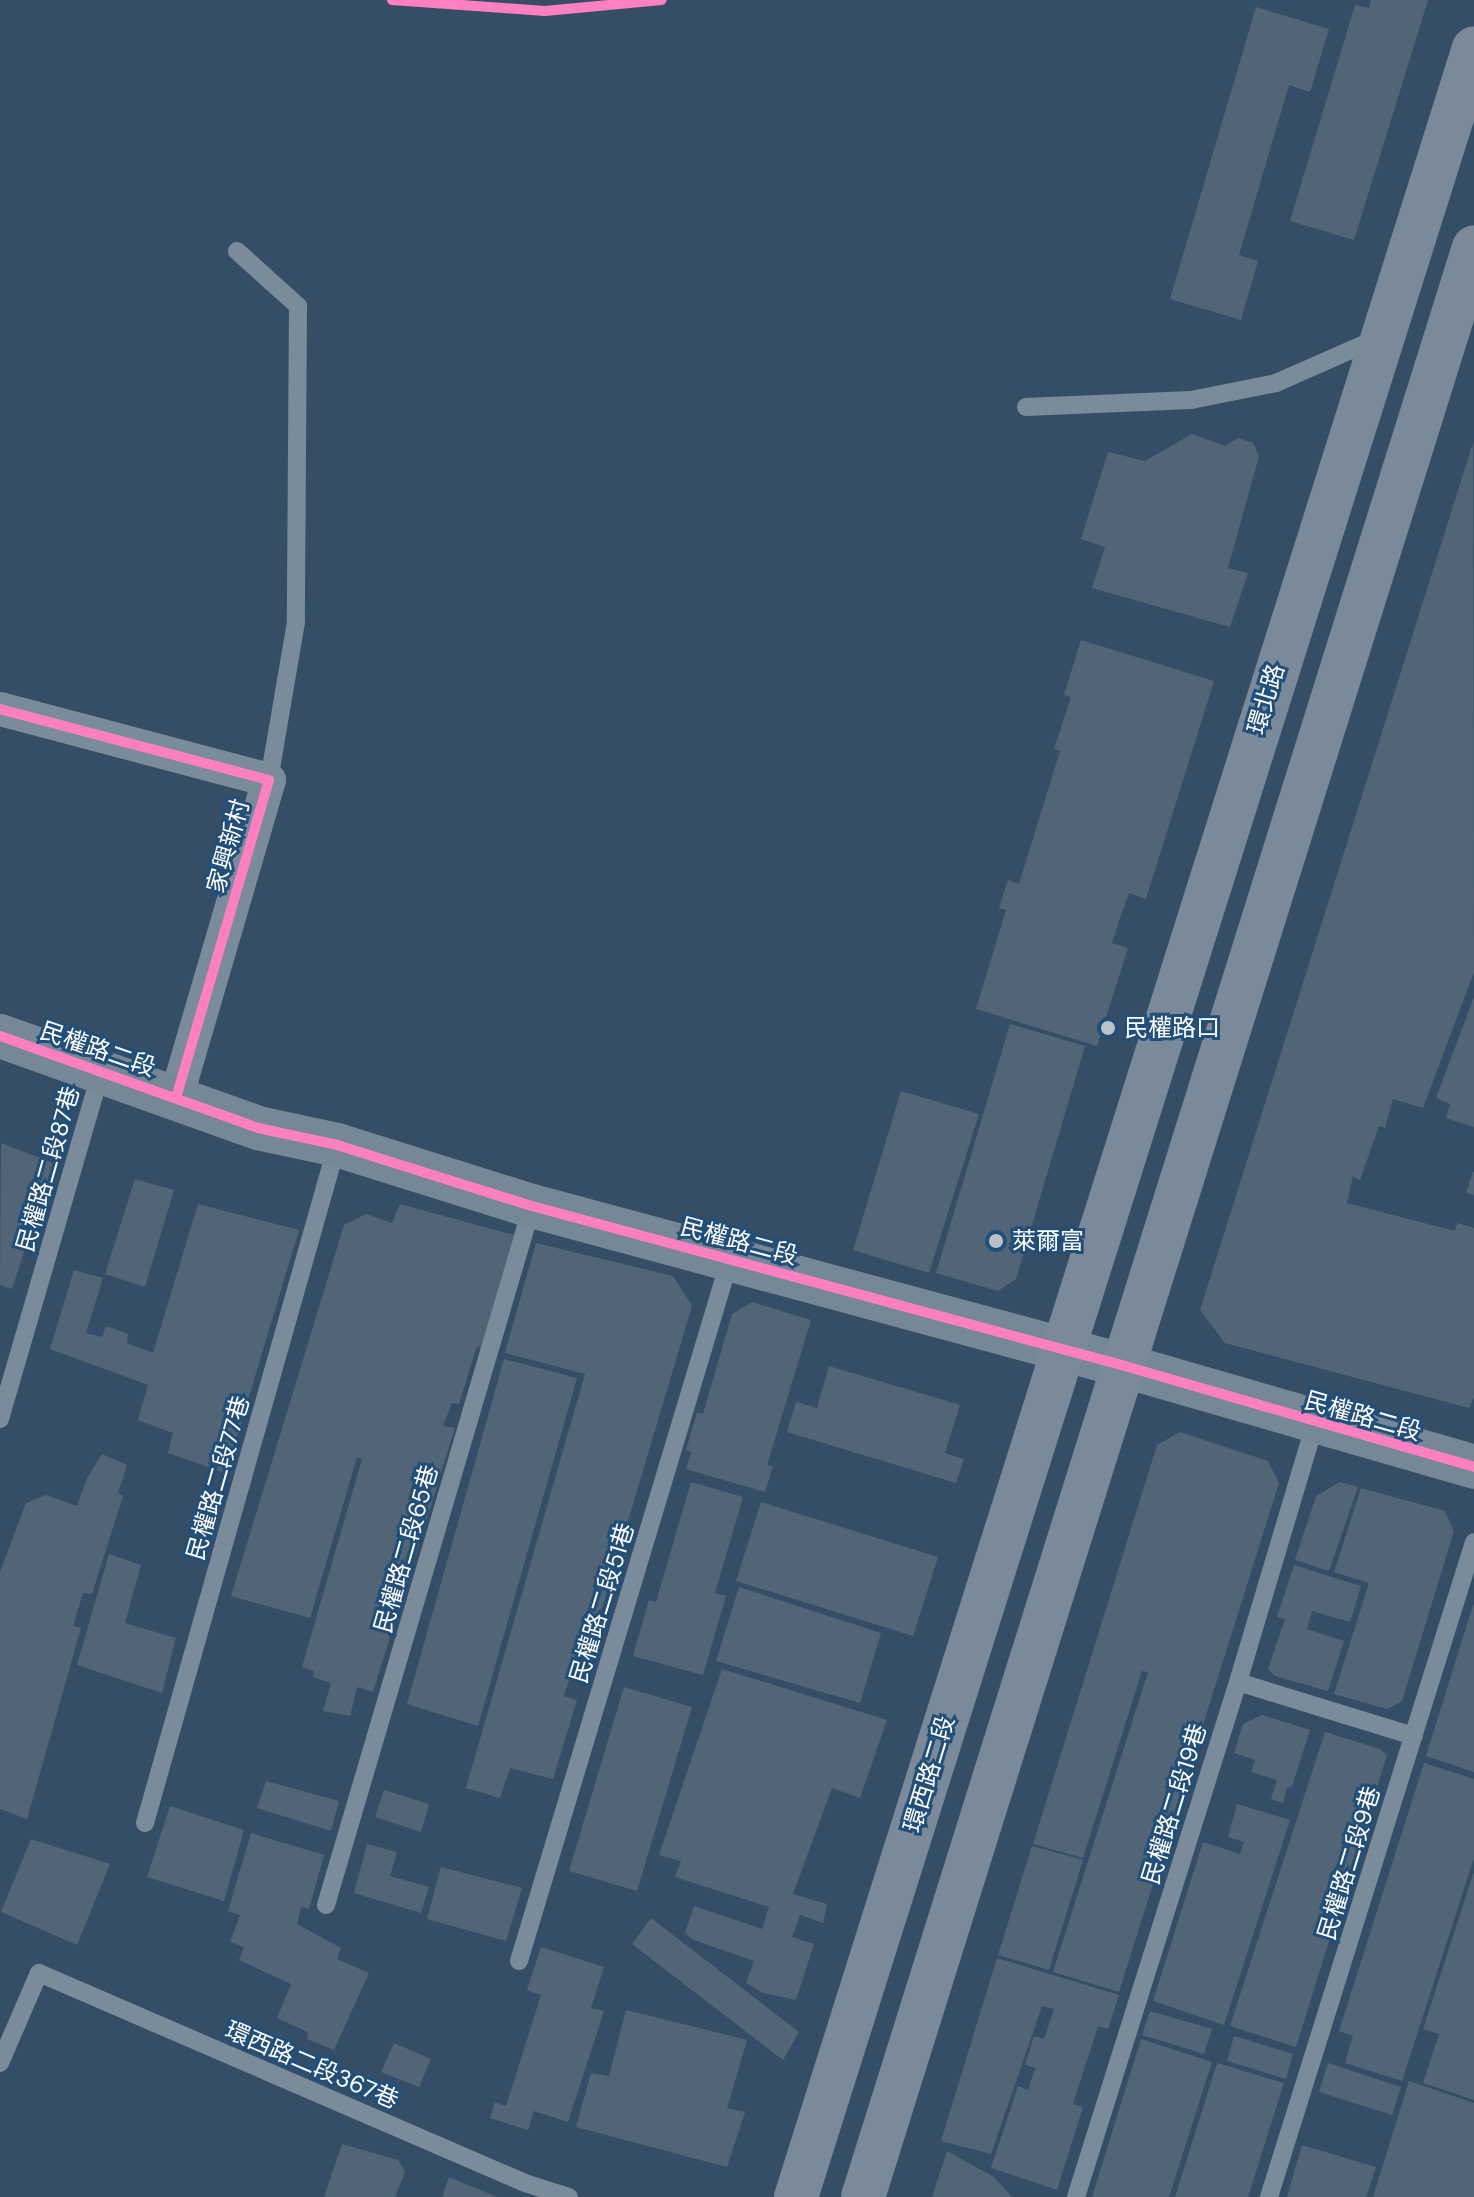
<!DOCTYPE html>
<meta charset="utf-8">
<style>
body{margin:0}
#map{position:relative;width:1474px;height:2197px;overflow:hidden;background:#364e65;font-family:"DM Sans","Noto Sans TC",sans-serif}
div>[style]{position:absolute}
[style*='--x']{left:calc(var(--x)*1px);top:calc(var(--y)*1px);width:calc(var(--w)*1px);rotate:calc(var(--a)*1deg)}
.building>*{inset:0;background:#526577}
.lane>*{height:18px;margin:-9px;padding:0 9px;transform-origin:9px;border-radius:9px;background:#7a8c9c}
.street>*{height:34px;margin:-17px;padding:0 17px;transform-origin:17px;border-radius:17px;background:#7a8c9c}
.secondary>*{height:44px;margin:-22px;padding:0 22px;transform-origin:22px;border-radius:22px;background:#768898}
.primary>*{height:44px;margin:-22px;padding:0 22px;transform-origin:22px;border-radius:22px;background:#7a8a9b}
.cycleway>*{height:10px;margin:-5px;padding:0 5px;transform-origin:5px;border-radius:5px;background:#ff80c0}
.dots>*{width:22px;height:22px;translate:-50% -50%;box-sizing:border-box;border:4px solid #224f79;border-radius:50%}
span{translate:-50% -50%;white-space:nowrap;text-align:center;line-height:1.15;-webkit-text-stroke:6px #224f79;paint-order:stroke}
.street-label{font-size:24px;color:#fff}
.poi-label{font-size:24px;color:#fff}
.left{translate:0 -50%;text-align:left}
</style>
<div id="map">
<div class="building">
<i style="clip-path:polygon(1371px 0,1428px 0,1354px 240px,1290px 221px,1355px 5px,1369px 8px)"></i>
<i style="clip-path:polygon(1256px 7px,1329px 29px,1310px 92px,1289px 85px,1239px 255px,1258px 261px,1241px 320px,1170px 299px)"></i>
<i style="clip-path:polygon(1192px 434px,1225px 446px,1239px 438px,1253px 443px,1259px 456px,1228px 568px,1248px 573px,1230px 627px,1092px 588px,1105px 547px,1081px 539px,1108px 452px,1145px 461px)"></i>
<i style="clip-path:polygon(1473px 443px,1474px 972px,1423px 1108px,1393px 1099px,1385px 1128px,1379px 1126px,1360px 1180px,1353px 1176px,1347px 1203px,1455px 1231px,1457px 1223px,1474px 1228px,1474px 1397px,1469px 1408px,1225px 1343px,1200px 1310px)"></i>
<i style="clip-path:polygon(1081px 640px,1214px 681px,1146px 899px,1129px 893px,1121px 915px,1112px 943px,1128px 948px,1097px 1046px,976px 1009px,1006px 910px,999px 908px,1008px 880px,1019px 884px,1060px 751px,1054px 749px,1071px 697px,1064px 695px)"></i>
<i style="clip-path:polygon(1474px 997px,1474px 1127px,1446px 1118px,1450px 1104px,1436px 1098px)"></i>
<i style="clip-path:polygon(1010px 1024px,1085px 1046px,1016px 1279px,998px 1291px,936px 1273px)"></i>
<i style="clip-path:polygon(901px 1091px,979px 1114px,929px 1273px,853px 1250px)"></i>
<i style="clip-path:polygon(1px 1143px,53px 1163px,12px 1289px,0 1285px)"></i>
<i style="clip-path:polygon(1473px 1172px,1474px 1172px,1474px 1195px,1466px 1193px)"></i>
<i style="clip-path:polygon(135px 1179px,174px 1190px,145px 1287px,105px 1274px)"></i>
<i style="clip-path:polygon(198px 1204px,299px 1230px,226px 1473px,168px 1453px,173px 1433px,138px 1420px,148px 1385px,50px 1349px,74px 1270px,103px 1278px,86px 1333px,102px 1337px,106px 1326px,128px 1334px,127px 1343px,153px 1353px)"></i>
<i style="clip-path:polygon(400px 1204px,514px 1235px,481px 1348px,477px 1346px,459px 1404px,452px 1403px,443px 1426px,455px 1428px,373px 1692px,357px 1687px,350px 1716px,323px 1711px,331px 1683px,313px 1677px,314px 1671px,302px 1667px,362px 1459px,357px 1457px,310px 1618px,231px 1596px,344px 1225px,366px 1214px,392px 1223px)"></i>
<i style="clip-path:polygon(536px 1243px,673px 1276px,692px 1306px,584px 1669px,573px 1667px,564px 1696px,577px 1700px,553px 1779px,510px 1768px,500px 1798px,466px 1788px,585px 1374px,505px 1353px)"></i>
<i style="clip-path:polygon(752px 1302px,811px 1320px,767px 1465px,773px 1466px,765px 1492px,686px 1469px,691px 1452px,686px 1450px,697px 1412px,703px 1414px,732px 1314px)"></i>
<i style="clip-path:polygon(504px 1359px,577px 1378px,478px 1726px,407px 1704px)"></i>
<i style="clip-path:polygon(829px 1366px,960px 1405px,945px 1453px,964px 1459px,956px 1483px,787px 1432px,796px 1402px,817px 1408px)"></i>
<i style="clip-path:polygon(1180px 1432px,1268px 1461px,1279px 1483px,1119px 1992px,1053px 1972px,1148px 1672px,1142px 1671px,1083px 1858px,1033px 1844px,1157px 1445px)"></i>
<i style="clip-path:polygon(102px 1454px,127px 1465px,118px 1493px,123px 1496px,92px 1594px,83px 1593px,73px 1626px,81px 1628px,27px 1819px,0 1809px,0 1572px,26px 1503px,46px 1495px,77px 1506px,87px 1478px)"></i>
<i style="clip-path:polygon(691px 1482px,743px 1497px,715px 1593px,726px 1596px,703px 1675px,633px 1656px,649px 1600px,656px 1602px)"></i>
<i style="clip-path:polygon(1340px 1482px,1358px 1487px,1329px 1571px,1295px 1560px,1316px 1496px)"></i>
<i style="clip-path:polygon(1361px 1488px,1445px 1511px,1454px 1531px,1402px 1701px,1387px 1709px,1334px 1694px,1369px 1583px,1334px 1572px)"></i>
<i style="clip-path:polygon(761px 1502px,938px 1557px,913px 1636px,736px 1581px)"></i>
<i style="clip-path:polygon(109px 1554px,141px 1565px,125px 1623px,176px 1638px,162px 1693px,77px 1665px)"></i>
<i style="clip-path:polygon(1294px 1565px,1361px 1586px,1350px 1622px,1312px 1611px,1307px 1629px,1344px 1641px,1328px 1691px,1275px 1676px,1268px 1669px,1285px 1619px,1277px 1617px)"></i>
<i style="clip-path:polygon(739px 1587px,881px 1633px,860px 1703px,716px 1661px)"></i>
<i style="clip-path:polygon(1473px 1605px,1474px 1605px,1474px 1772px,1426px 1756px)"></i>
<i style="clip-path:polygon(722px 1669px,887px 1720px,860px 1798px,832px 1788px,793px 1894px,827px 1904px,823px 1923px,800px 1915px,792px 1937px,814px 1944px,796px 2000px,763px 1993px,746px 1983px,754px 1961px,694px 1940px,685px 1933px,694px 1906px,762px 1929px,769px 1907px,675px 1877px,681px 1861px,659px 1855px)"></i>
<i style="clip-path:polygon(624px 1687px,692px 1707px,637px 1891px,569px 1871px)"></i>
<i style="clip-path:polygon(1262px 1715px,1310px 1730px,1292px 1786px,1287px 1788px,1283px 1803px,1271px 1799px,1277px 1780px,1251px 1772px,1255px 1760px,1234px 1753px,1243px 1724px)"></i>
<i style="clip-path:polygon(1325px 1732px,1380px 1749px,1387px 1755px,1296px 2047px,1230px 2026px)"></i>
<i style="clip-path:polygon(1424px 1763px,1474px 1779px,1474px 1858px,1402px 2081px,1345px 2063px,1353px 2036px,1339px 2031px)"></i>
<i style="clip-path:polygon(266px 1781px,339px 1801px,331px 1831px,257px 1808px)"></i>
<i style="clip-path:polygon(384px 1790px,429px 1804px,421px 1832px,375px 1817px)"></i>
<i style="clip-path:polygon(1237px 1804px,1290px 1820px,1224px 2025px,1153px 2001px,1203px 1842px,1240px 1854px,1244px 1842px,1228px 1837px)"></i>
<i style="clip-path:polygon(170px 1806px,244px 1830px,224px 1901px,147px 1877px)"></i>
<i style="clip-path:polygon(251px 1833px,324px 1855px,309px 1909px,301px 1907px,297px 1924px,341px 1948px,337px 1959px,369px 1973px,334px 2050px,307px 2039px,308px 2032px,277px 2018px,291px 1984px,239px 1960px,244px 1947px,230px 1942px,240px 1915px,228px 1911px)"></i>
<i style="clip-path:polygon(31px 1839px,110px 1864px,77px 1945px,1px 1912px)"></i>
<i style="clip-path:polygon(367px 1844px,397px 1852px,390px 1876px,429px 1887px,421px 1913px,354px 1893px)"></i>
<i style="clip-path:polygon(1032px 1846px,1083px 1860px,1049px 1970px,998px 1955px)"></i>
<i style="clip-path:polygon(441px 1867px,522px 1888px,506px 1941px,427px 1919px)"></i>
<i style="clip-path:polygon(1474px 1871px,1474px 2100px,1423px 2083px,1439px 2034px,1423px 2029px)"></i>
<i style="clip-path:polygon(651px 1918px,799px 2032px,783px 2060px,632px 1944px)"></i>
<i style="clip-path:polygon(541px 1947px,604px 1967px,591px 2008px,604px 2011px,568px 2122px,534px 2111px,528px 2130px,490px 2118px,495px 2102px,506px 2106px,541px 1995px,527px 1990px)"></i>
<i style="clip-path:polygon(997px 1958px,1119px 1995px,1108px 2029px,1098px 2026px,1073px 2104px,1083px 2107px,1057px 2190px,991px 2168px,1018px 2086px,1028px 2090px,1035px 2068px,1025px 2065px,1034px 2036px,1044px 2039px,1054px 2009px,1042px 2006px,991px 2154px,941px 2141px)"></i>
<i style="clip-path:polygon(626px 2010px,747px 2040px,727px 2108px,745px 2112px,727px 2167px,576px 2127px,591px 2073px,609px 2076px)"></i>
<i style="clip-path:polygon(1150px 2011px,1212px 2029px,1204px 2054px,1142px 2035px)"></i>
<i style="clip-path:polygon(1234px 2036px,1293px 2054px,1286px 2079px,1227px 2061px)"></i>
<i style="clip-path:polygon(1141px 2039px,1212px 2062px,1169px 2197px,1092px 2197px)"></i>
<i style="clip-path:polygon(394px 2043px,431px 2059px,419px 2087px,381px 2072px)"></i>
<i style="clip-path:polygon(1217px 2063px,1284px 2083px,1248px 2197px,1175px 2197px)"></i>
<i style="clip-path:polygon(1328px 2063px,1401px 2087px,1392px 2115px,1319px 2092px)"></i>
<i style="clip-path:polygon(1409px 2081px,1474px 2103px,1474px 2197px,1373px 2197px)"></i>
<i style="clip-path:polygon(342px 2144px,398px 2160px,405px 2172px,395px 2197px,324px 2197px)"></i>
<i style="clip-path:polygon(1302px 2145px,1376px 2167px,1366px 2197px,1287px 2197px)"></i>
<i style="clip-path:polygon(947px 2151px,994px 2177px,1012px 2197px,932px 2197px)"></i>
<i style="clip-path:polygon(449px 2177px,497px 2197px,442px 2197px)"></i>
</div>
<div class="lane">
<i style="--x:237;--y:251;--w:82;--a:42"></i>
<i style="--x:298;--y:306;--w:316;--a:90.4"></i>
<i style="--x:296;--y:622;--w:160;--a:99.7"></i>
<i style="--x:1026;--y:407;--w:165;--a:-2.4"></i>
<i style="--x:1191;--y:400;--w:87;--a:-11.3"></i>
<i style="--x:1276;--y:383;--w:111;--a:-23.8"></i>
<i style="--x:0;--y:1419;--w:362;--a:-73.8"></i>
<i style="--x:1238;--y:1682;--w:184;--a:17.1"></i>
<i style="--x:145;--y:1823;--w:705;--a:-74.19"></i>
<i style="--x:326;--y:1905;--w:729;--a:-73.58"></i>
<i style="--x:519;--y:1961;--w:733;--a:-73.27"></i>
<i style="--x:0;--y:2063;--w:98;--a:-66.6"></i>
<i style="--x:39;--y:1973;--w:529;--a:23.37"></i>
<i style="--x:525;--y:2183;--w:46;--a:17.7"></i>
<i style="--x:1076;--y:2197;--w:540;--a:-72.54"></i>
<i style="--x:1238;--y:1682;--w:269;--a:-73.4"></i>
<i style="--x:1269;--y:2197;--w:686;--a:-72.62"></i>
</div>
<div class="street">
<i style="--x:0;--y:709;--w:278;--a:14.8"></i>
<i style="--x:269;--y:780;--w:331;--a:106.3"></i>
</div>
<div class="secondary">
<i style="--x:0;--y:1036;--w:274;--a:19.6"></i>
<i style="--x:258;--y:1128;--w:81;--a:12.1"></i>
<i style="--x:337;--y:1145;--w:204;--a:17.4"></i>
<i style="--x:532;--y:1206;--w:614;--a:15.1"></i>
<i style="--x:1125;--y:1366;--w:363;--a:16.1"></i>
</div>
<div class="primary">
<i style="--x:796;--y:2197;--w:2253;--a:-72.49"></i>
<i style="--x:863;--y:2197;--w:2043;--a:-72.6"></i>
</div>
<div class="cycleway">
<i style="--x:392;--y:0;--w:153;--a:4.1"></i>
<i style="--x:545;--y:11;--w:117;--a:-5.4"></i>
<i style="--x:0;--y:709;--w:278;--a:14.8"></i>
<i style="--x:269;--y:780;--w:331;--a:106.3"></i>
<i style="--x:0;--y:1036;--w:274;--a:19.6"></i>
<i style="--x:258;--y:1128;--w:81;--a:12.1"></i>
<i style="--x:337;--y:1145;--w:204;--a:17.4"></i>
<i style="--x:532;--y:1206;--w:614;--a:15.1"></i>
<i style="--x:1125;--y:1366;--w:363;--a:16.1"></i>
</div>
<div class="dots">
<i style="left:1108px;top:1028px;background:#b9c1c9"></i>
<i style="left:996px;top:1241px;background:#b9c1c9"></i>
</div>
<div class="street-label">
<span style="left:1266px;top:699px;rotate:-73deg">環北路</span>
<span style="left:228px;top:846px;rotate:-74deg">家興新村</span>
<span style="left:98px;top:1049px;rotate:19deg">民權路二段</span>
<span style="left:48px;top:1169px;rotate:-74deg">民權路二段87巷</span>
<span style="left:739px;top:1241px;rotate:15deg">民權路二段</span>
<span style="left:1363px;top:1416px;rotate:16deg">民權路二段</span>
<span style="left:218px;top:1478px;rotate:-74deg">民權路二段77巷</span>
<span style="left:406px;top:1549px;rotate:-74deg">民權路二段65巷</span>
<span style="left:602px;top:1603px;rotate:-73deg">民權路二段51巷</span>
<span style="left:929px;top:1774px;rotate:-73deg">環西路二段</span>
<span style="left:1174px;top:1804px;rotate:-73deg">民權路二段19巷</span>
<span style="left:1349px;top:1863px;rotate:-73deg">民權路二段9巷</span>
<span style="left:312px;top:2065px;rotate:23deg">環西路二段367巷</span>
</div>
<div class="poi-label">
<span class="left" style="left:1124px;top:1028px">民權路口</span>
<span class="left" style="left:1012px;top:1241px">萊爾富</span>
</div>
</div>
